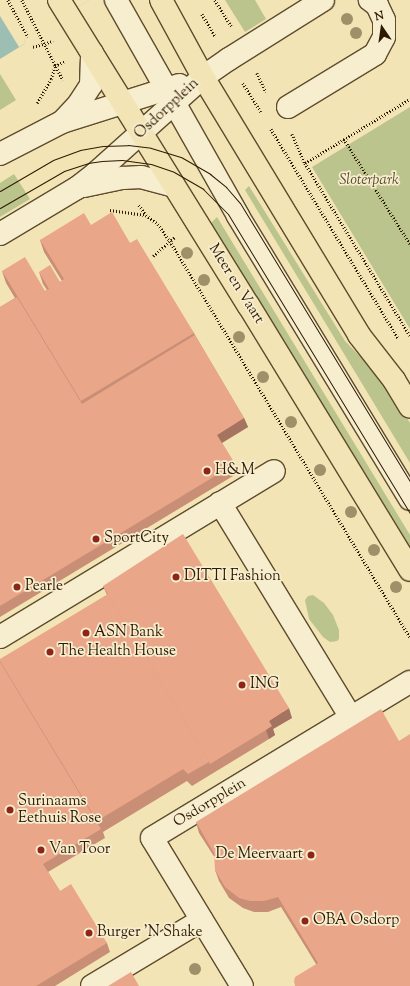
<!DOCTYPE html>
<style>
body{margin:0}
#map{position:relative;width:410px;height:986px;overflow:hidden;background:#f3e4b5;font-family:"Sorts Mill Goudy",serif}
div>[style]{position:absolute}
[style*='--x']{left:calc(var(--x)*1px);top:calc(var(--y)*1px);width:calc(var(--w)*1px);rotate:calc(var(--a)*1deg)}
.green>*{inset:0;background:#bbc48d}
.water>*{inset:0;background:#9cbeb3}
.pier>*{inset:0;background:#f3e4b5}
.path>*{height:2.5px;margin-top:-1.25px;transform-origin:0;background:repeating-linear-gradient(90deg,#2d1a00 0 1px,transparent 0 3px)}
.roads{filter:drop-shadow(1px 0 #5e4c2d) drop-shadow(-1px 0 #5e4c2d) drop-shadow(0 1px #5e4c2d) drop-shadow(0 -1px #5e4c2d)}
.minor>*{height:22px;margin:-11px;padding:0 11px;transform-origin:11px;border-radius:11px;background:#f7edcf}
.major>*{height:22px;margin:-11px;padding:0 11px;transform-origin:11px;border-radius:11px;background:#f3e4b5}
.tram>*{height:1px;margin:-0.5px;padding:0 0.5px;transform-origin:0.5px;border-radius:0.5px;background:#2d1a00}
.trees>*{width:12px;height:12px;margin:-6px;border-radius:50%;background:#9e9169}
.wall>*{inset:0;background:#c98f76}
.shaded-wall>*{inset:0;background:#a47460}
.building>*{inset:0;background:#eaa689}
.dots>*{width:11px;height:11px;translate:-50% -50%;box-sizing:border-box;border:2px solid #f7edcf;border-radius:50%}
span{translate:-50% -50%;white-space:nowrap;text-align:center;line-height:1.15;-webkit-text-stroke:3.5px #f7edcf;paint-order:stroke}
.street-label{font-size:15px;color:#2d1a00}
.park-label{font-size:15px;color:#584d2a;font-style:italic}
.poi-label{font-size:15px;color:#2d1a00}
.left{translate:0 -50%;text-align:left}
.right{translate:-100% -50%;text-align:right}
.north{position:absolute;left:362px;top:8px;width:40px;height:40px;-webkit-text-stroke:3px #f7edcf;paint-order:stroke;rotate:347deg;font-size:11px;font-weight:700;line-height:16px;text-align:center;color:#2d1a00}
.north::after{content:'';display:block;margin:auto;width:14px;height:18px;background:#2d1a00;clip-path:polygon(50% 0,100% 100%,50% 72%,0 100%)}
</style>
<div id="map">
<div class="green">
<i style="clip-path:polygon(225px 0,255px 0,266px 19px,245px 32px)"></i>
<i style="clip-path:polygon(0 74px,16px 100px,0 110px)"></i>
<i style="clip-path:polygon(410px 107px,410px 329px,312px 167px)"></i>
<i style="clip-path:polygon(14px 174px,30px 199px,0 217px,0 183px)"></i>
<i style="clip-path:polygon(249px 186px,345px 341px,386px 383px,410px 423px,410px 463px,245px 190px)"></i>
<i style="clip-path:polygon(217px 217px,410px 535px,410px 554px,209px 225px)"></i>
<i style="clip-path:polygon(313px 595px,324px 603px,333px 615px,339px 630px,339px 639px,337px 641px,330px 642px,323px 637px,309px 619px,305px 600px,308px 596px)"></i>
</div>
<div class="water">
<i style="clip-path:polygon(0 0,89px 0,28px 37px,24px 40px,26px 43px,0 59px)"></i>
</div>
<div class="pier">
<i style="clip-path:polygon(0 0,89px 0,24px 40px,26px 43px,19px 47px,0 16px)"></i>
</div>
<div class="path">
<i style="--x:8;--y:0;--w:42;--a:61.6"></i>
<i style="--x:22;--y:0;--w:90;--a:62.9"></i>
<i style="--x:215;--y:0;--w:32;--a:58"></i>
<i style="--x:202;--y:14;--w:26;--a:59"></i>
<i style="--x:33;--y:47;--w:21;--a:-17"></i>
<i style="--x:257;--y:73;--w:21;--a:65"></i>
<i style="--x:243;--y:83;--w:34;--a:58"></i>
<i style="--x:37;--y:103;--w:28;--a:-60"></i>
<i style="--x:51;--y:79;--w:14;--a:-73"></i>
<i style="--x:55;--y:66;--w:11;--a:-27"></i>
<i style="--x:271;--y:129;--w:245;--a:58.7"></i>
<i style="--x:292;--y:134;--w:32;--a:66"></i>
<i style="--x:305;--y:163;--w:202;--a:58.7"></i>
<i style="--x:344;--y:139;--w:124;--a:57.8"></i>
<i style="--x:305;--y:163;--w:123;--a:-31.4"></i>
<i style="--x:139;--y:205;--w:12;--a:55"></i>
<i style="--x:146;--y:215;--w:15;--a:37"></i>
<i style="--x:158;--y:224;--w:21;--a:55"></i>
<i style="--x:170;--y:241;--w:464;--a:58.8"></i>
<i style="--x:110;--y:210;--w:36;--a:8"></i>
<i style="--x:153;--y:256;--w:29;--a:-41"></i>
</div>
<div class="roads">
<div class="minor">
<i style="--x:116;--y:0;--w:248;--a:60.5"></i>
<i style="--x:238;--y:216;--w:331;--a:58.7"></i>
<i style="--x:288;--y:107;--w:102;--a:-31.3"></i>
<i style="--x:375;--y:54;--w:19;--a:-62"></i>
<i style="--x:384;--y:37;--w:17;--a:-90"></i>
<i style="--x:384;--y:20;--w:17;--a:-115"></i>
<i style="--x:377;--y:5;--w:9;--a:-144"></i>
<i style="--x:62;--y:122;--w:23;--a:-47"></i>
<i style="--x:78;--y:105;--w:24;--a:-57"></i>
<i style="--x:91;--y:85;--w:32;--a:-88"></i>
<i style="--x:0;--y:154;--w:70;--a:-27.3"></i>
<i style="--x:62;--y:122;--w:123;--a:-17.5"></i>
<i style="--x:84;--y:186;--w:40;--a:-12"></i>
<i style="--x:123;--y:178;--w:18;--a:-3"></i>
<i style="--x:141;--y:177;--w:34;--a:15"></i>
<i style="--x:0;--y:234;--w:90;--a:-30.9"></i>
<i style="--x:77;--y:188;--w:23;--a:-38"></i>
<i style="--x:95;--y:174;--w:145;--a:-41.9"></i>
<i style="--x:203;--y:77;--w:32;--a:-35"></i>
<i style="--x:229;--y:59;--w:111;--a:-32.1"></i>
<i style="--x:220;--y:503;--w:252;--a:58.6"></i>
<i style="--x:0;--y:637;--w:320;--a:-31.2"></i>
<i style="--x:92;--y:986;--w:128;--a:-31"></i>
<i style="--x:242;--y:986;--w:173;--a:-121.3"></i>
<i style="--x:152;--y:838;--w:301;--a:-31.2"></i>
</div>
<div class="major">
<i style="--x:59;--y:0;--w:360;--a:58.2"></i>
<i style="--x:249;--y:306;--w:309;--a:58.6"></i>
<i style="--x:161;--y:0;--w:88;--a:61.4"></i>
<i style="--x:203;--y:77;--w:301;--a:58.8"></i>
<i style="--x:359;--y:335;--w:57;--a:52.1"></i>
<i style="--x:394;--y:380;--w:31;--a:59"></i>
</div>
</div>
<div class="tram">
<i style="--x:0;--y:191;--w:61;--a:-30.3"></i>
<i style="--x:53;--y:160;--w:29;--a:-20"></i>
<i style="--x:80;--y:150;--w:23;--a:-10"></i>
<i style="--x:103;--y:146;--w:25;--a:-2"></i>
<i style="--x:128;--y:145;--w:23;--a:7"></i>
<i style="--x:151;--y:148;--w:31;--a:17"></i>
<i style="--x:181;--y:157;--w:34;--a:30"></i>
<i style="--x:210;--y:174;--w:21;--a:39"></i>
<i style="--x:226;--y:187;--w:21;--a:49"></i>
<i style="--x:240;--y:203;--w:327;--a:58.6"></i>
<i style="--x:0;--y:208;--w:74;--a:-30"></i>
<i style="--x:64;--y:171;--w:25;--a:-18"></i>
<i style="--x:88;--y:163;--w:14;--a:-8"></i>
<i style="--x:102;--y:161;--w:20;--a:-3"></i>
<i style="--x:122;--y:160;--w:29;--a:8"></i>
<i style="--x:151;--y:164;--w:24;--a:19"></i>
<i style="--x:174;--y:172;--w:34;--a:30"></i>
<i style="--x:203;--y:189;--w:35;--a:45"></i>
<i style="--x:228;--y:214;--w:350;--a:58.7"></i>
</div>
<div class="trees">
<i style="left:347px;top:19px"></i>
<i style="left:356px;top:33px"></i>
<i style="left:187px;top:253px"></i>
<i style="left:204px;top:280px"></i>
<i style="left:239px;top:337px"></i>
<i style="left:263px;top:377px"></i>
<i style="left:291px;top:422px"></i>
<i style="left:320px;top:470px"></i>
<i style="left:351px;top:512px"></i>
<i style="left:374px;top:550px"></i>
<i style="left:396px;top:587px"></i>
<i style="left:195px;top:969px"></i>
</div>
<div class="wall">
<i style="clip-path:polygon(91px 225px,130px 243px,194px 333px,195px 335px,244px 418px,248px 427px,222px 443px,235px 464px,238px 473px,0 617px,0 307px,15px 298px,6px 283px,2px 271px,45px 291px,47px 290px,43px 284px,39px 272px,60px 282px,62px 281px,44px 252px,40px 240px)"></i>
<i style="clip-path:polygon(103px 586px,292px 718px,273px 729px,275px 735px,269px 739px,192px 786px,187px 781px,103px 832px,105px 838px,48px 872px,60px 891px,107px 943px,110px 952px,55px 986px,0 986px,0 661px,107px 595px)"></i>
<i style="clip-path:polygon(196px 822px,410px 986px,316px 964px,281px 907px,268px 912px,254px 912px,243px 908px,229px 898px,219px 881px,215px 870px,215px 858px,199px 833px)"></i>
</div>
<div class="shaded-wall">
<i style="clip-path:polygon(244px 418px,248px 427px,220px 444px,217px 435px)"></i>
<i style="clip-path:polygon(289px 708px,292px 718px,273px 729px,275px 735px,269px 739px,266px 730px,269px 721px)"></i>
</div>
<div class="building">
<i style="clip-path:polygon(112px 212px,130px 243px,137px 239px,194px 333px,81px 401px,2px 271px,25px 257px,45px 291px,49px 289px,39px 272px,50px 265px,60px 282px,64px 279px,40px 240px,84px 213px,91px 225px)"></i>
<i style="clip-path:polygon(17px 297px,82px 404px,195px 335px,244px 418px,217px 435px,235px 464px,0 606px,0 307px)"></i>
<i style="clip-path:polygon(183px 534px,289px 708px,269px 721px,272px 726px,266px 730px,210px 764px,103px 586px)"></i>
<i style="clip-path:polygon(108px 594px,209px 762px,188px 774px,183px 769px,97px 821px,0 661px,0 659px)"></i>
<i style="clip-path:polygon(0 662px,101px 829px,43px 864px,60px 891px,71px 884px,107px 943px,36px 986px,0 986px)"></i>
<i style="clip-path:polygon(381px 709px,399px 741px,410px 734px,410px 986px,295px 986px,294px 981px,295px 977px,318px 963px,278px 897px,264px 901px,250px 901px,239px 898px,225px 887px,215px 870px,214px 853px,196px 822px)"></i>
<i style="clip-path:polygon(131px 972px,139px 986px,108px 986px)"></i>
</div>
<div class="dots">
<i style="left:207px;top:471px;background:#8f2418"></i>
<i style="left:96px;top:539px;background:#8f2418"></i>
<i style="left:176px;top:577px;background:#8f2418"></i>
<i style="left:17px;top:587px;background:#8f2418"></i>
<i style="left:86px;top:633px;background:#8f2418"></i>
<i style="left:50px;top:652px;background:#8f2418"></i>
<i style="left:242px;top:685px;background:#8f2418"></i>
<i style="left:10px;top:810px;background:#8f2418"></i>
<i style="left:41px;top:850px;background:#8f2418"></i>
<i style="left:311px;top:855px;background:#8f2418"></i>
<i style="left:305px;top:921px;background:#8f2418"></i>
<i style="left:89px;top:933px;background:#8f2418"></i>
</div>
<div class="street-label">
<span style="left:167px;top:109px;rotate:-43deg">Osdorpplein</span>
<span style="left:236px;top:284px;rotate:58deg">Meer en Vaart</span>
<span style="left:210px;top:803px;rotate:-31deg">Osdorpplein</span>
</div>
<div class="park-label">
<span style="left:369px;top:181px">Sloterpark</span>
</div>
<div class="poi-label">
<span class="left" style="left:215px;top:471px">H&amp;M</span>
<span class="left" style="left:104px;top:539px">SportCity</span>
<span class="left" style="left:184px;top:577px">DITTI Fashion</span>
<span class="left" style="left:25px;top:587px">Pearle</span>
<span class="left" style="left:94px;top:633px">ASN Bank</span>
<span class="left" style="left:58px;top:652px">The Health House</span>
<span class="left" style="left:250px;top:685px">ING</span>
<span class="left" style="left:18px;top:810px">Surinaams<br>Eethuis Rose</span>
<span class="left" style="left:49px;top:850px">Van Toor</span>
<span class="right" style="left:303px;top:855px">De Meervaart</span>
<span class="left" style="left:313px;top:921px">OBA Osdorp</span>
<span class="left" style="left:97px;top:933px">Burger 'N Shake</span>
</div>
<div class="north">N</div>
</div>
